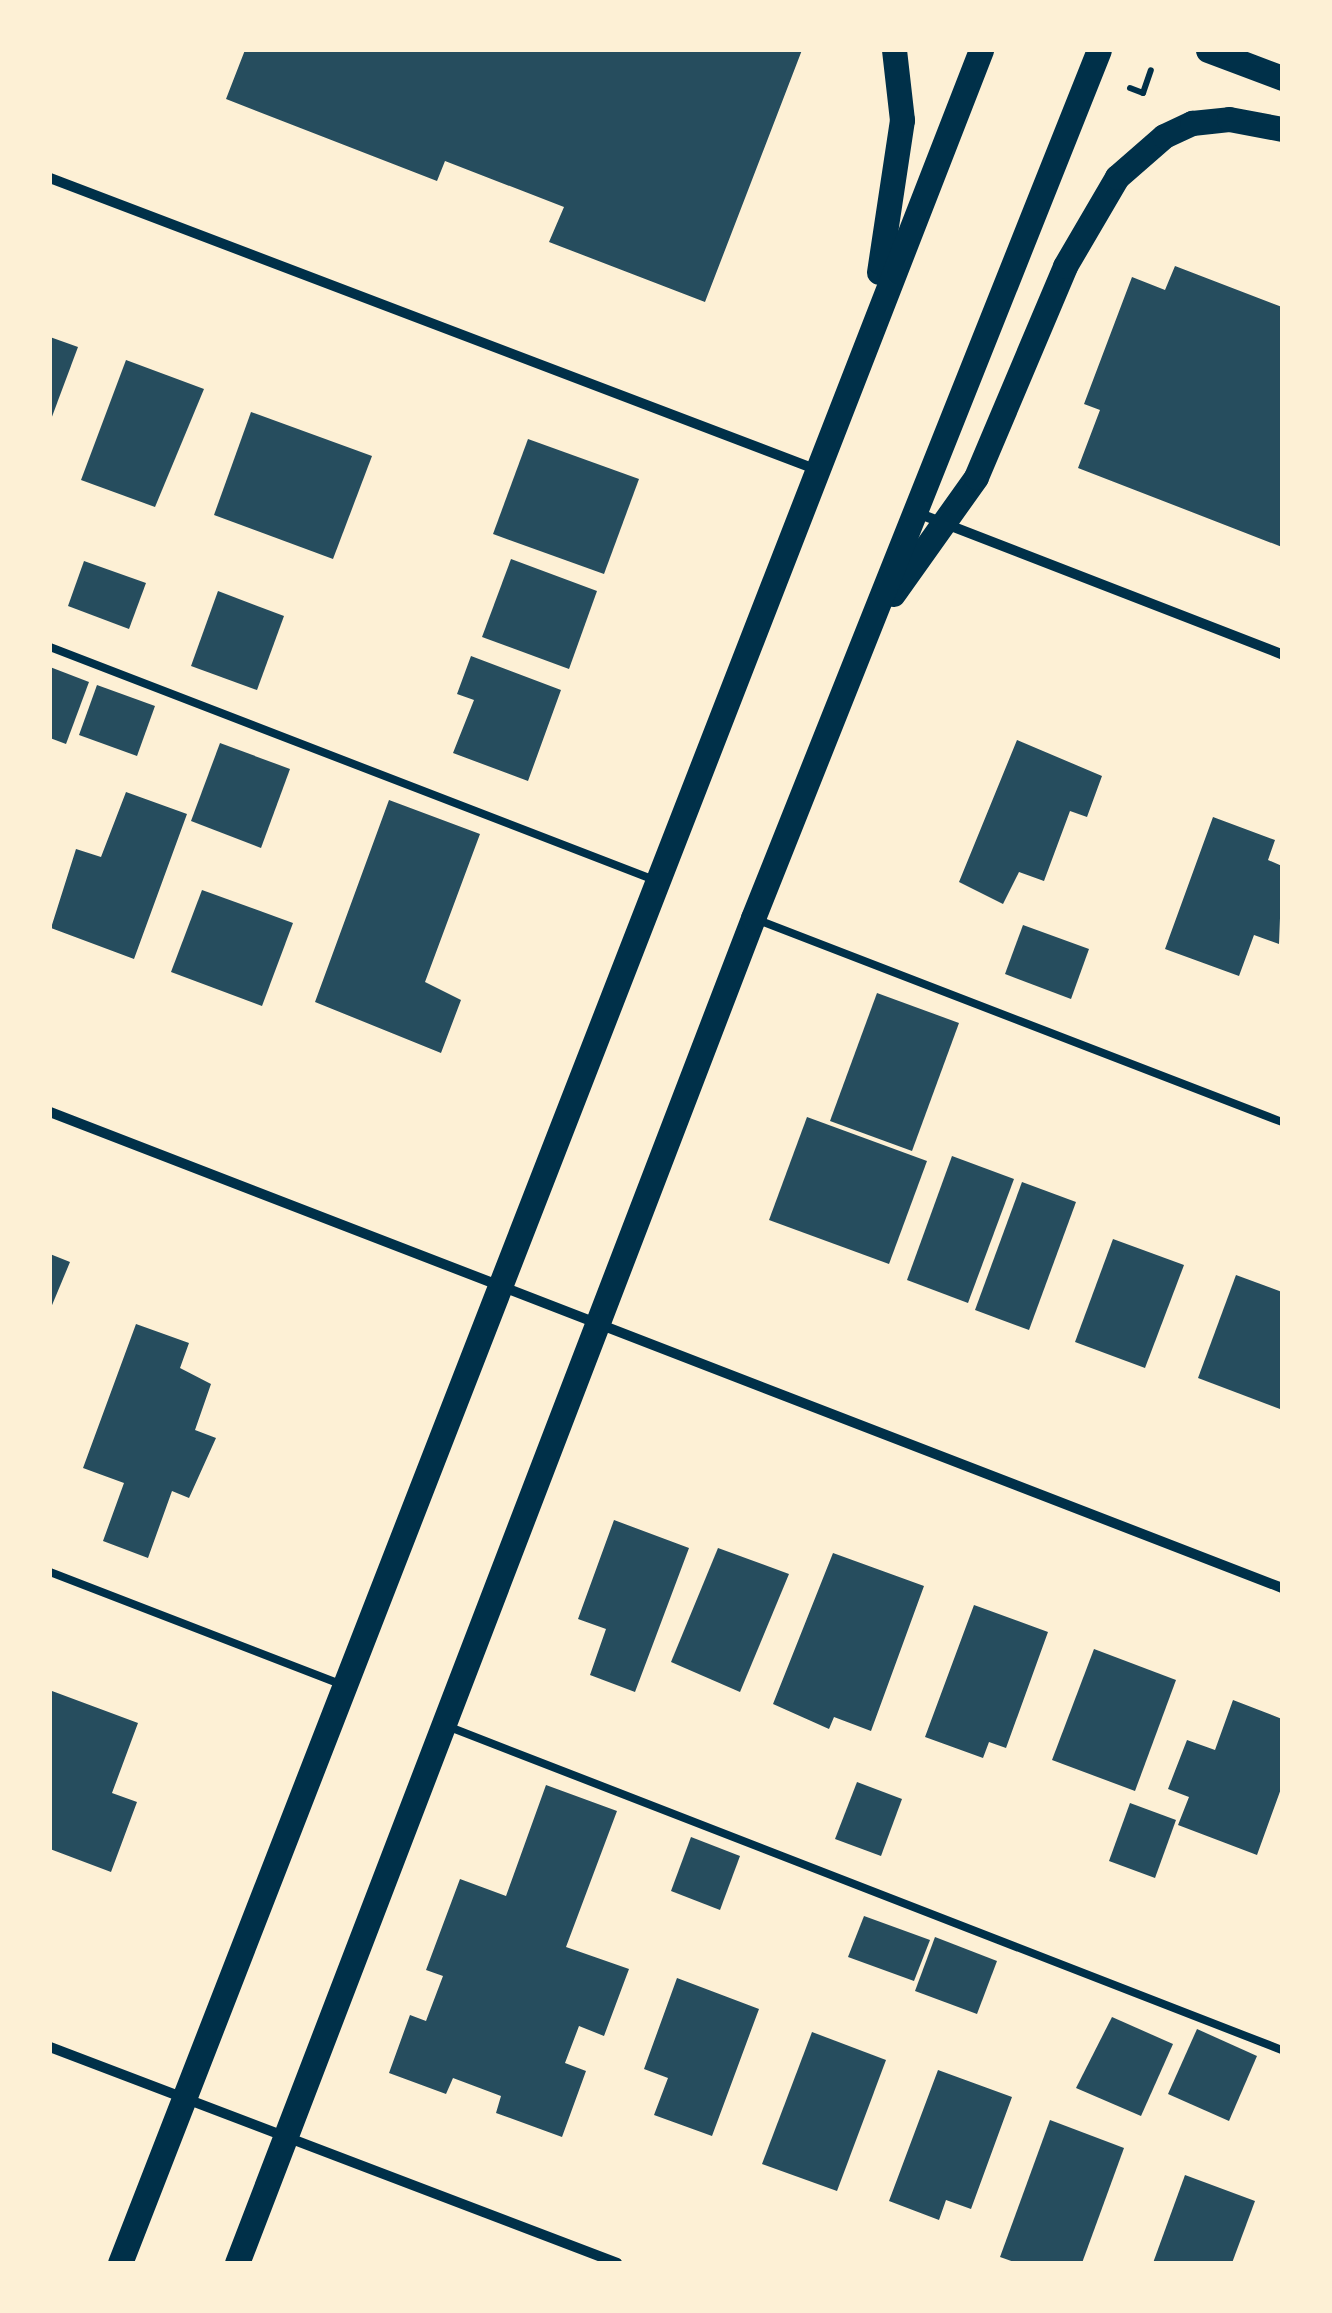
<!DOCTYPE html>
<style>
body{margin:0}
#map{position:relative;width:1332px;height:2313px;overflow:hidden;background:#fdf0d5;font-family:Overpass,sans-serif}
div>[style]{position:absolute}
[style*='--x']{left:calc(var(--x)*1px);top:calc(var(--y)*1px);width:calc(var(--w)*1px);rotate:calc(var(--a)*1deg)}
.building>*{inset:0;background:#264d5e}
.path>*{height:6px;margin:-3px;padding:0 3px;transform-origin:3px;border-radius:3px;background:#003049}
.service>*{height:8px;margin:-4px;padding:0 4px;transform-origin:4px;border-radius:4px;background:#003049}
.minor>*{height:10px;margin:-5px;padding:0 5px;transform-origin:5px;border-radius:5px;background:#003049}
.primary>*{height:25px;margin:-12.5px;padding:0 12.5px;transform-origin:12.5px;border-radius:12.5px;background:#003049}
span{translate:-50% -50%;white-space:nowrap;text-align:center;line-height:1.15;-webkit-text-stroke:8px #fdf0d5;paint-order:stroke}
.frame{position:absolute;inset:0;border:52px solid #fdf0d5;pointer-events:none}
</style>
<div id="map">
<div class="building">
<i style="clip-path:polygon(245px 50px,802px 50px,705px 302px,549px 242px,564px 207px,445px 161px,437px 181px,226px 99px)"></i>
<i style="clip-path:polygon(1175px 266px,1282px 307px,1282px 547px,1078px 468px,1100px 410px,1084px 404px,1132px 277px,1165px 290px)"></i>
<i style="clip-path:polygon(50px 337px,78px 347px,50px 422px)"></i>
<i style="clip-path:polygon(126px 360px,204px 389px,155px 507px,81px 480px)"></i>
<i style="clip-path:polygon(251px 412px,372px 456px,333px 559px,214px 515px)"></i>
<i style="clip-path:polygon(528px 439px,639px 479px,604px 574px,493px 534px)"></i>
<i style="clip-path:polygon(511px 559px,597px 591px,569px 669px,482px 637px)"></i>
<i style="clip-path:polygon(84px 561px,146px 583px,129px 629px,68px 606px)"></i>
<i style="clip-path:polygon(218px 591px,284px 616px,257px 690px,191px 666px)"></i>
<i style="clip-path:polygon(471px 656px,561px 690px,528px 781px,453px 753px,474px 700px,457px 694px)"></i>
<i style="clip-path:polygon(50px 667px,89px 682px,66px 744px,50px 738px)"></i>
<i style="clip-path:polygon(97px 685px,155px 706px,137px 756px,79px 735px)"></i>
<i style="clip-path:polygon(1017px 740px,1102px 776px,1087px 817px,1070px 811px,1044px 881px,1019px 872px,1003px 904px,959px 882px)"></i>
<i style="clip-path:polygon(220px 743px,290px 769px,261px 848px,191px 821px)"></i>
<i style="clip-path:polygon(126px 792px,187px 814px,134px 959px,51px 928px,76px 849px,101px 857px)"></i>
<i style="clip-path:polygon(389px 800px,480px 834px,425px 982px,461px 1000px,441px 1053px,315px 1002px)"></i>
<i style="clip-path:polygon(1213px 817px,1275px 840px,1268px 860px,1282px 866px,1279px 944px,1254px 935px,1239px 976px,1165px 949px)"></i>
<i style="clip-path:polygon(202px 890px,293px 923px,262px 1006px,171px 972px)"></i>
<i style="clip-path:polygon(1023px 925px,1089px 949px,1071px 999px,1005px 974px)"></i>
<i style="clip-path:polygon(877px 993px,959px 1023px,912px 1151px,830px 1121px)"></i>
<i style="clip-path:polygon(807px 1117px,927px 1161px,889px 1264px,769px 1220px)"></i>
<i style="clip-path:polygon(952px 1156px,1014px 1179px,968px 1303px,907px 1280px)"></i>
<i style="clip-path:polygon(1022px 1182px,1076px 1202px,1029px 1330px,975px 1310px)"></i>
<i style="clip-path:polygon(1113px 1239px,1184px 1265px,1145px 1368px,1075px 1342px)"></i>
<i style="clip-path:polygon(50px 1254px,70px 1262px,50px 1310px)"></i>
<i style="clip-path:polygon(1236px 1275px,1282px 1292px,1280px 1409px,1198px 1378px)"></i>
<i style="clip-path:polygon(136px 1324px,189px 1343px,180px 1368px,211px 1384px,195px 1430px,216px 1438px,189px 1498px,172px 1491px,148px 1558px,103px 1541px,124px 1483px,83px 1468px)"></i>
<i style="clip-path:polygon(614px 1520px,689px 1548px,635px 1692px,590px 1675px,606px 1629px,578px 1619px)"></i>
<i style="clip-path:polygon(718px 1548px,789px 1574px,740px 1692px,671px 1662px)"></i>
<i style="clip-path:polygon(833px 1553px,924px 1586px,871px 1731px,834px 1717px,829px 1729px,773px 1704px)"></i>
<i style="clip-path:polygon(974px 1605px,1048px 1632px,1006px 1748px,989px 1742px,983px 1758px,925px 1737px)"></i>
<i style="clip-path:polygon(1094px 1649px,1176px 1680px,1135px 1791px,1052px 1760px)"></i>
<i style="clip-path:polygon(52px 1691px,138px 1723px,112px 1793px,137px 1802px,111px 1872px,50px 1849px)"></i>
<i style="clip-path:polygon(1233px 1700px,1282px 1719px,1282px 1786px,1257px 1855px,1178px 1825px,1189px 1797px,1168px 1789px,1187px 1740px,1215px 1750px)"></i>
<i style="clip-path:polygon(857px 1782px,902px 1799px,881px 1856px,835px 1839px)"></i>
<i style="clip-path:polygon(546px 1785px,617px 1811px,566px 1947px,629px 1969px,604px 2036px,579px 2026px,565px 2063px,586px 2071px,562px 2137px,496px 2113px,501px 2096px,453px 2078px,446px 2094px,389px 2073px,410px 2015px,426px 2021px,443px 1976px,426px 1970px,460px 1879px,506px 1896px)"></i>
<i style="clip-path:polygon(1130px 1803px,1176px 1820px,1155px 1878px,1109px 1861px)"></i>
<i style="clip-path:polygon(691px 1837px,740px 1856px,720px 1910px,671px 1891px)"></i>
<i style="clip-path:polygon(864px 1916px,930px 1940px,914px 1981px,848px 1957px)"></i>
<i style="clip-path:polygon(935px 1937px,997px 1961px,977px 2014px,915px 1991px)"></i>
<i style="clip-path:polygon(677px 1978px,759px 2009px,712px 2136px,654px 2115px,668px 2078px,644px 2069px)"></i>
<i style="clip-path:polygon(1112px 2017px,1173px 2044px,1141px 2116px,1076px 2088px)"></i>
<i style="clip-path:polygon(1197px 2029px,1257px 2056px,1229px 2121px,1168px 2094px)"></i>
<i style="clip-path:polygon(812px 2032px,886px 2060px,837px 2191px,762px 2164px)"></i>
<i style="clip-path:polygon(938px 2070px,1012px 2097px,971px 2209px,946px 2200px,939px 2220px,889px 2201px)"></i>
<i style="clip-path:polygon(1050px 2120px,1124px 2148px,1082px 2263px,1017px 2263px,1000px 2257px)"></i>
<i style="clip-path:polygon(1185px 2175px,1255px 2201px,1232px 2263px,1153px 2263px)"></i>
</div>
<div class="path">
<i style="--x:1130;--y:88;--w:14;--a:21"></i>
<i style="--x:1143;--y:93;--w:24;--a:-71"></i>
</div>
<div class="service">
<i style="--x:50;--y:647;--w:645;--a:21.08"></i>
<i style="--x:758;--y:920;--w:562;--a:21.08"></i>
<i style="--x:50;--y:1572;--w:311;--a:21.1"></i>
<i style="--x:447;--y:1726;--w:896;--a:21.21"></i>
</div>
<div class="minor">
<i style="--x:50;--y:178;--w:818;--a:20.83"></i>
<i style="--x:915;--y:512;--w:394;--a:21.2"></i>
<i style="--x:50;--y:1112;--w:1321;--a:21.12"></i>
<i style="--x:50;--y:2047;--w:607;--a:20.85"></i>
</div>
<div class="primary">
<i style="--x:1208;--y:50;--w:79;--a:20.7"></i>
<i style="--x:879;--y:272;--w:154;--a:-81.4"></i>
<i style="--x:902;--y:120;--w:70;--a:-96.5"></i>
<i style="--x:893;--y:594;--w:143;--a:-54.6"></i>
<i style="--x:976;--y:477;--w:229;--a:-67.1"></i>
<i style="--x:1065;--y:266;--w:103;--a:-59.7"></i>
<i style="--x:1117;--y:177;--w:62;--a:-41.1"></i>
<i style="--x:1164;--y:136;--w:31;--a:-25"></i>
<i style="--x:1192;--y:123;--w:37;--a:-6"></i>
<i style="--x:1229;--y:119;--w:54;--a:10.7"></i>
<i style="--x:120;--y:2263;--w:2375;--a:-68.74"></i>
<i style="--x:237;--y:2263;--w:1441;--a:-69.01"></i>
<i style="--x:753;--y:918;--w:934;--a:-68.27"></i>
</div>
<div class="frame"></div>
</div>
